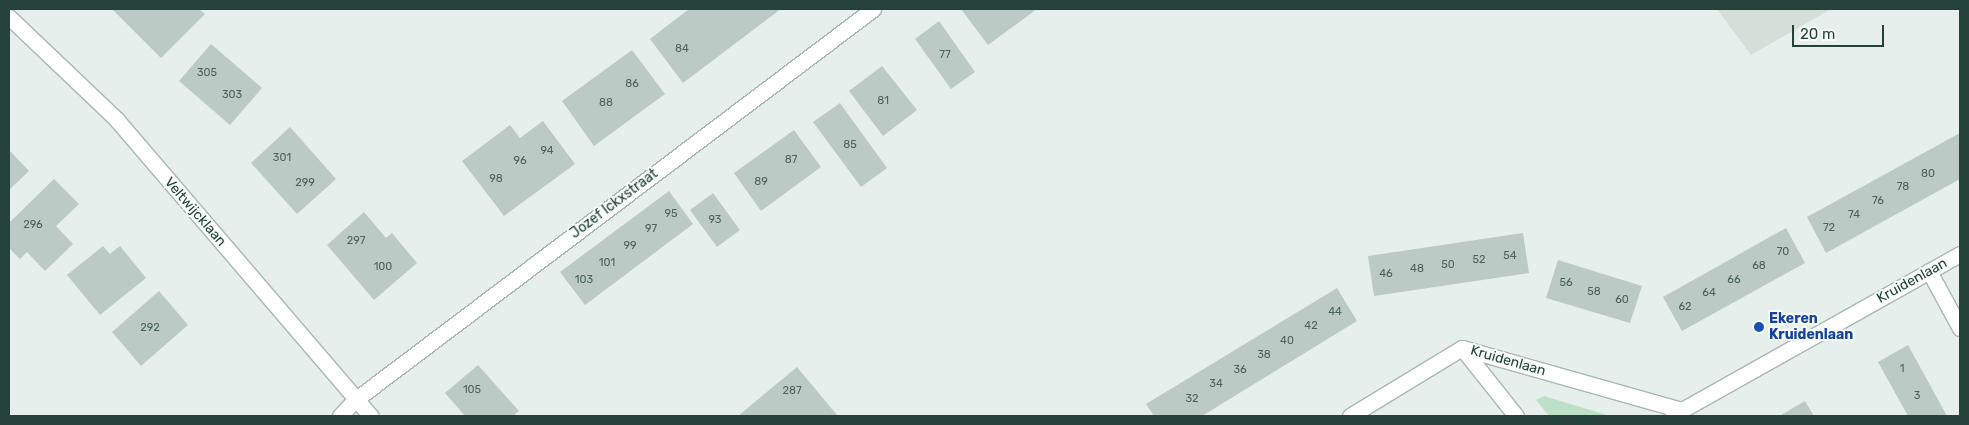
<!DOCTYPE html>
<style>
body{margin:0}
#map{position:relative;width:1969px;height:425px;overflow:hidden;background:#e6efeb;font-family:Rubik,sans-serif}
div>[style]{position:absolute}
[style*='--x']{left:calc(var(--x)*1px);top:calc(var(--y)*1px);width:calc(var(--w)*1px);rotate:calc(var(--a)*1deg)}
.built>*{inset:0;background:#d4dfda}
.green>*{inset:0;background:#bfe0c8}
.building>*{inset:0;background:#bbcac4}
.roads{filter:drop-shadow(1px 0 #a8b8b2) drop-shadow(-1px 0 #a8b8b2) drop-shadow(0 1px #a8b8b2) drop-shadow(0 -1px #a8b8b2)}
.street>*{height:15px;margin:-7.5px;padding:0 7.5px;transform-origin:7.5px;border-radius:7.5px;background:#fff}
.secondary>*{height:15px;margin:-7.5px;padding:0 7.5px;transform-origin:7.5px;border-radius:7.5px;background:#fff}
.dots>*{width:14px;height:14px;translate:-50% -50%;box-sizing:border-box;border:2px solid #f7fbf9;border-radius:50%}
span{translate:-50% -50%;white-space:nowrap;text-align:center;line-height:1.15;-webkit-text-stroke:4px #f7fbf9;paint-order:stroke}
.number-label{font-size:11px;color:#4a645c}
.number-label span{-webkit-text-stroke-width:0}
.street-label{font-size:14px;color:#24423a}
.transit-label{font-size:14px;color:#164399;font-weight:700}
.left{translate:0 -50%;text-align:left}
.frame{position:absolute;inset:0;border:10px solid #24423a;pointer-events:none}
.scale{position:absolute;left:1792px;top:25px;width:92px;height:22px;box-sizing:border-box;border:2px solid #24423a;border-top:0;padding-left:6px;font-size:15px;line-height:18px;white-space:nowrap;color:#24423a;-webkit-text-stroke:4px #f7fbf9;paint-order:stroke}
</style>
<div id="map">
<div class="built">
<i style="clip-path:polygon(1717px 9px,1831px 9px,1751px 55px)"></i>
</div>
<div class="green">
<i style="clip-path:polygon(1544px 396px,1607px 415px,1608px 416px,1549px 416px,1536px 400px)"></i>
</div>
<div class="building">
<i style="clip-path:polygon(112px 9px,199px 9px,205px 14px,161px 58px)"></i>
<i style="clip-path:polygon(689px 9px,781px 9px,683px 83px,650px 39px)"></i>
<i style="clip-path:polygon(961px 9px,1037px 9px,988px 45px)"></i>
<i style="clip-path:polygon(939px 21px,975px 72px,951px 89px,915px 39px)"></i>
<i style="clip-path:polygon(211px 44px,262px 88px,230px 125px,179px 81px)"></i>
<i style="clip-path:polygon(632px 50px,665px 94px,594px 146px,562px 101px)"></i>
<i style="clip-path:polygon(882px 66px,917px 110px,883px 136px,849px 91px)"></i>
<i style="clip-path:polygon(840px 103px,887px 168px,861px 187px,813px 122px)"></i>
<i style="clip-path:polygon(543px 121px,575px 164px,504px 216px,462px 161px,510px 125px,520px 138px)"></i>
<i style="clip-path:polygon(290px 127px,336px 179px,297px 214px,251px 163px)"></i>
<i style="clip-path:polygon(794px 130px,821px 167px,761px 211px,734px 173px)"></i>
<i style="clip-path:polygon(1960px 133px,1960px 179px,1826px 253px,1807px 217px)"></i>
<i style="clip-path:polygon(9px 150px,29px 171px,9px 190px)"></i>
<i style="clip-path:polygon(54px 179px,79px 204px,56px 226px,73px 244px,45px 271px,27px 252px,20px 259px,9px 248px,9px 223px)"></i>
<i style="clip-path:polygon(669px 191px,693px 224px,585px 305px,560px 272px)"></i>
<i style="clip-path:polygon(713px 193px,740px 230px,717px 247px,690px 210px)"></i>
<i style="clip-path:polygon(364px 212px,386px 238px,392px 233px,417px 263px,374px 300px,327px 245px)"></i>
<i style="clip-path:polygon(1786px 228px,1805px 263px,1682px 331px,1663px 297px)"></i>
<i style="clip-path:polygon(1523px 233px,1529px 273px,1374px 296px,1368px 256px)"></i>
<i style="clip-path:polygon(103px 246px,110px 254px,120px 246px,146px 278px,100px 315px,67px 275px)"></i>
<i style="clip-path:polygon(1558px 260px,1642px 286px,1630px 323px,1546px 298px)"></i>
<i style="clip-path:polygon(1337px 288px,1357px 321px,1202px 416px,1154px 416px,1146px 404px)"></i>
<i style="clip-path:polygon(159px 291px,188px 325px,141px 366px,112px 332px)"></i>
<i style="clip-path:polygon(1908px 345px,1925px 376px,1947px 416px,1908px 416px,1878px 362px)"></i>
<i style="clip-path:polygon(478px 365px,519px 411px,513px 416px,465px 416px,445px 393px)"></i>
<i style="clip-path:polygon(797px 367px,837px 415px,738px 416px)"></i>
<i style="clip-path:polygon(1805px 401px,1814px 416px,1778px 416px,1781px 415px)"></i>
</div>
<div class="roads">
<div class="street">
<i style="--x:1929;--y:271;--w:65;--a:61.5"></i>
<i style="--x:1462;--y:348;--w:87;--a:51.5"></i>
<i style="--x:1673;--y:415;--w:329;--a:-29.3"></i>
<i style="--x:340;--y:416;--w:22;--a:-47"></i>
<i style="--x:355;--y:400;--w:649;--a:-37.05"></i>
<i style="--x:1350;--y:416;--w:131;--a:-31.3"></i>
<i style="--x:1462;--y:348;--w:228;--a:15.8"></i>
</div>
<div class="secondary">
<i style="--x:9;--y:17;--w:149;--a:43.6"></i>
<i style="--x:117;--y:120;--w:390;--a:49.4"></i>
</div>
</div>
<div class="dots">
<i style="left:1759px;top:327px;background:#1a4fb4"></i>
</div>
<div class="number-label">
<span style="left:682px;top:49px">84</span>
<span style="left:945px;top:55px">77</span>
<span style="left:207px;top:73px">305</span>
<span style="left:632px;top:84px">86</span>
<span style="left:232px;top:95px">303</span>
<span style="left:883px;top:101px">81</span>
<span style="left:606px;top:103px">88</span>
<span style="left:850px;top:145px">85</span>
<span style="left:547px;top:151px">94</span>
<span style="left:282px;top:158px">301</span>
<span style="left:791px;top:160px">87</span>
<span style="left:520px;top:161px">96</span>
<span style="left:1928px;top:174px">80</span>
<span style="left:496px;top:179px">98</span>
<span style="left:761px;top:182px">89</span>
<span style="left:305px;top:183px">299</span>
<span style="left:1903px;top:187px">78</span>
<span style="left:1878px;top:201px">76</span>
<span style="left:671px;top:214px">95</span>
<span style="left:1854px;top:215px">74</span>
<span style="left:715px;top:220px">93</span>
<span style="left:33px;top:225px">296</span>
<span style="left:1829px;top:228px">72</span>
<span style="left:651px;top:229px">97</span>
<span style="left:356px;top:241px">297</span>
<span style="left:630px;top:246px">99</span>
<span style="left:1783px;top:252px">70</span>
<span style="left:1510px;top:256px">54</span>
<span style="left:1479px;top:260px">52</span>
<span style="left:607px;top:263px">101</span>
<span style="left:1448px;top:265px">50</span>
<span style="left:1759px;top:266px">68</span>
<span style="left:383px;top:267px">100</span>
<span style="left:1417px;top:269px">48</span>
<span style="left:1386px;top:274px">46</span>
<span style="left:584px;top:280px">103</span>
<span style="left:1734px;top:280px">66</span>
<span style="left:1566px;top:283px">56</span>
<span style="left:1594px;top:292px">58</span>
<span style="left:1709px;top:293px">64</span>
<span style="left:1622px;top:300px">60</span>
<span style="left:1685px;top:307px">62</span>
<span style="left:1335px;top:312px">44</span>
<span style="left:1311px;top:326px">42</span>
<span style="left:150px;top:328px">292</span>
<span style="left:1287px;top:341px">40</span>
<span style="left:1264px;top:355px">38</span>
<span style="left:1902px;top:369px">1</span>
<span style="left:1240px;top:370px">36</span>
<span style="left:1216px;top:384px">34</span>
<span style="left:472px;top:390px">105</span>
<span style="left:792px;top:391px">287</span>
<span style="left:1917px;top:396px">3</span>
<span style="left:1192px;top:399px">32</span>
</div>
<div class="street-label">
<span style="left:614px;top:204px;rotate:-37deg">Jozef Ickxstraat</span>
<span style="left:195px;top:212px;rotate:49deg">Veltwijcklaan</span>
<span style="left:1912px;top:281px;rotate:-29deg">Kruidenlaan</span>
<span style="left:1508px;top:361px;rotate:16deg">Kruidenlaan</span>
</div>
<div class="transit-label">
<span class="left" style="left:1769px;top:327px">Ekeren<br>Kruidenlaan</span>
</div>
<div class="frame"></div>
<div class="scale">20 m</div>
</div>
